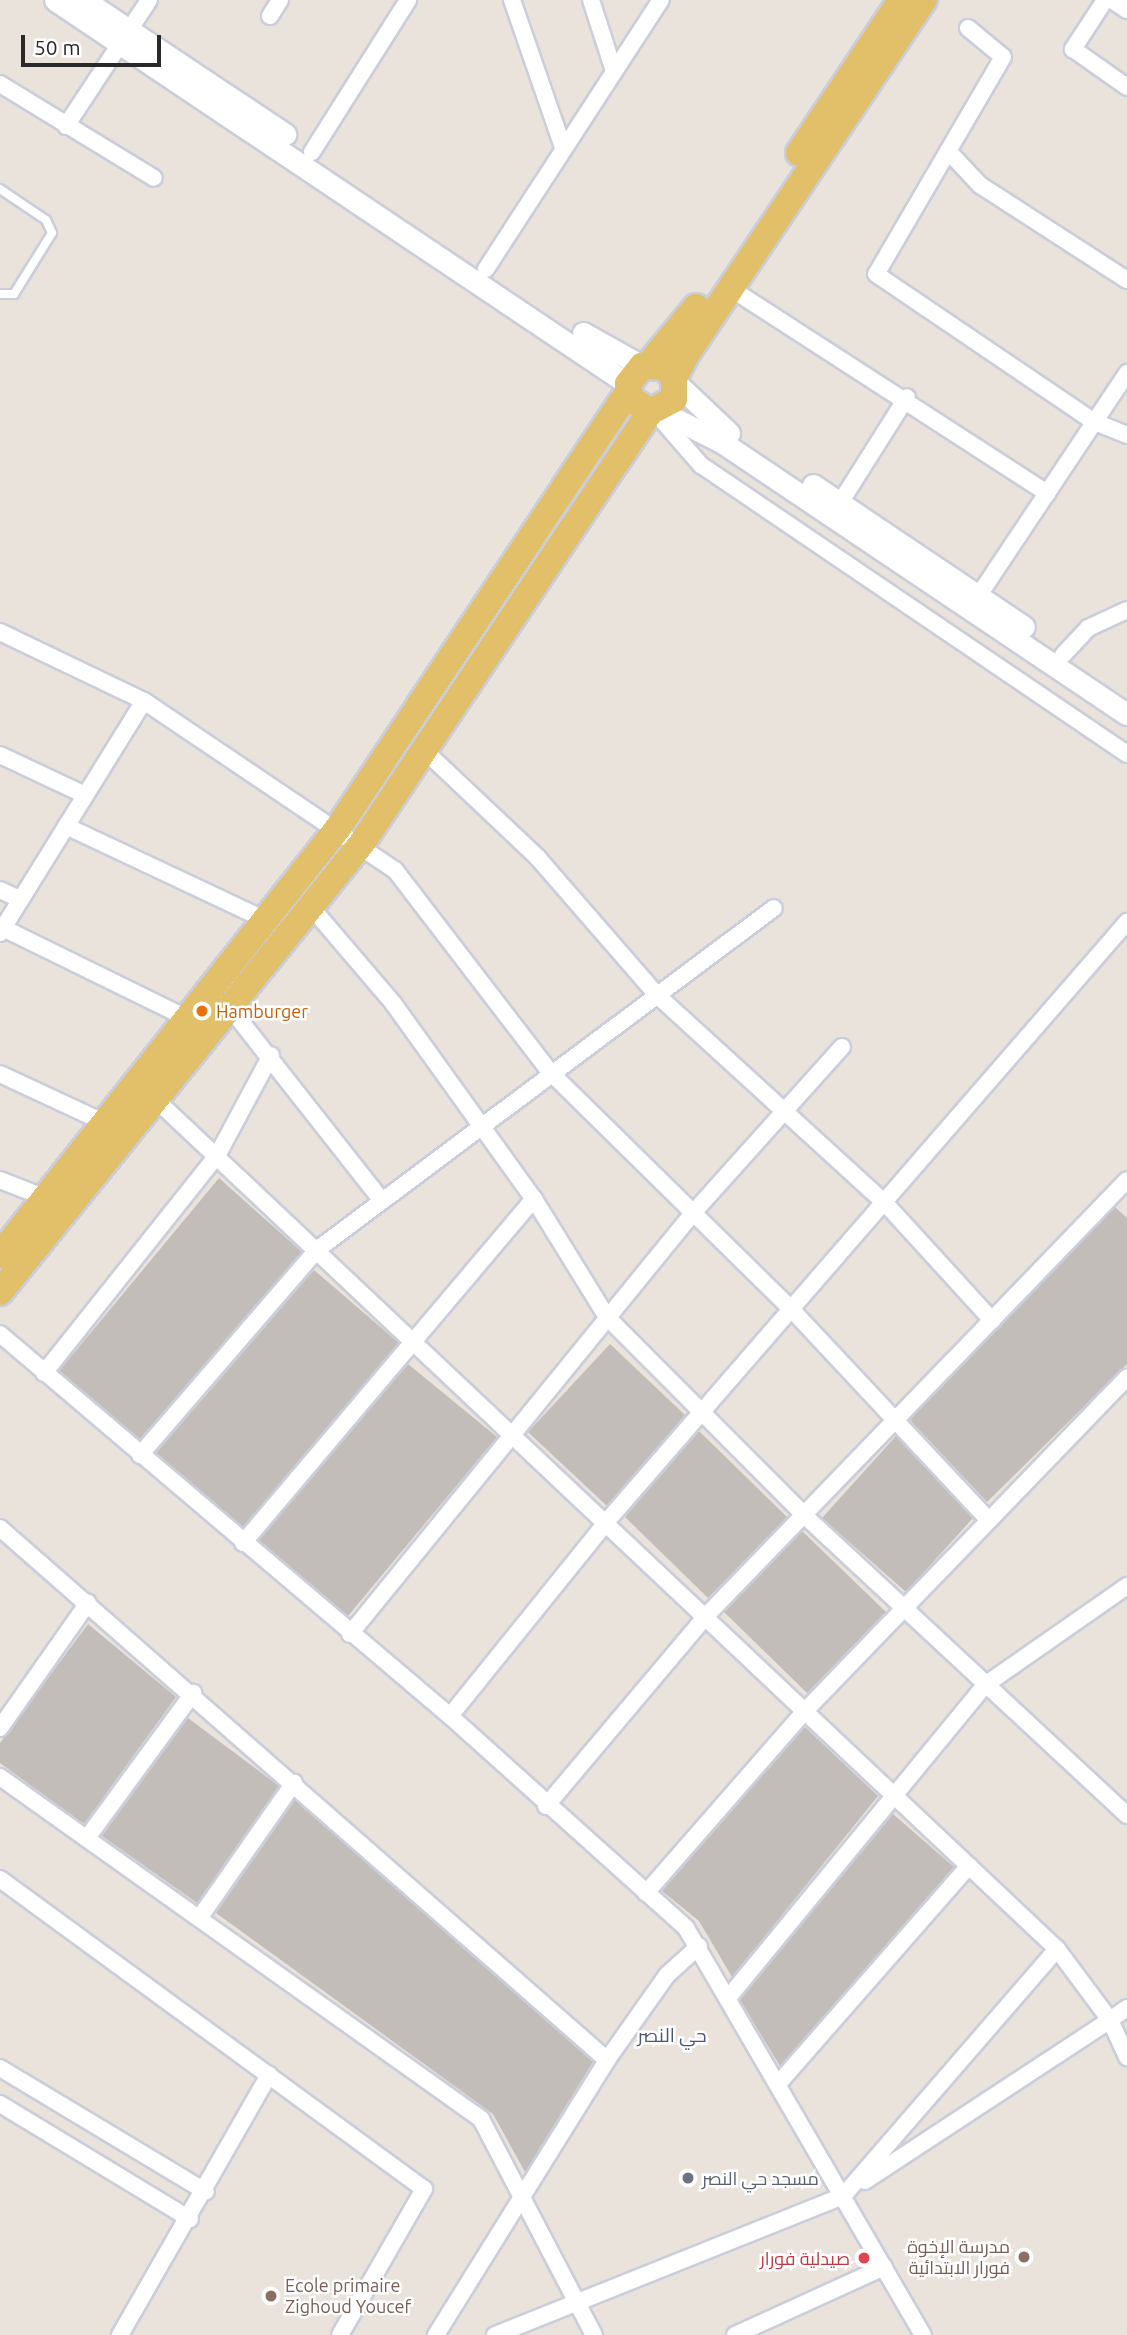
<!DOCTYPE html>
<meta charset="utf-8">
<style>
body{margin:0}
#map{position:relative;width:1127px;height:2335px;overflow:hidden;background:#eae3dc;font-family:Ubuntu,Cairo,sans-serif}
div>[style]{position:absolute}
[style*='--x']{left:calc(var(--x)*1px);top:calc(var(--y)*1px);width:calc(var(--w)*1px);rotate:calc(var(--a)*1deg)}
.building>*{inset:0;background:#c2bdb9}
.roads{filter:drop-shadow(2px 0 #cbceda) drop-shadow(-2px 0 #cbceda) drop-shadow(0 2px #cbceda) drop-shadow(0 -2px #cbceda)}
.service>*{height:8px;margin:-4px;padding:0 4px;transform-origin:4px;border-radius:4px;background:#fff}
.minor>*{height:16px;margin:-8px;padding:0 8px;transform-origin:8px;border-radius:8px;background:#fff}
.tertiary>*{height:21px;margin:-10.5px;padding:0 10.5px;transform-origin:10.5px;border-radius:10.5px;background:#fff}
.primary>*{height:26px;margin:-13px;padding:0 13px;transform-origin:13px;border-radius:13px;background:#e2bf69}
.dots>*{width:19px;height:19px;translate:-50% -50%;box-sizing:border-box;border:4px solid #fff;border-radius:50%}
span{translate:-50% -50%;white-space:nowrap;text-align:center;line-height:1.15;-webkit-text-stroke:5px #fff;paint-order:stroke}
.food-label{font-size:18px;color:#c56008}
.left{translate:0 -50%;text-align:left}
.worship-label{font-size:18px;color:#5b616d}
.education-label{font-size:18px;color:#785e54}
.right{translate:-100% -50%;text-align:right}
.health-label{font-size:18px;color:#be3a42}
.neighbourhood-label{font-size:19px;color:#4e5775}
.scale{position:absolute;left:21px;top:35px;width:140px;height:32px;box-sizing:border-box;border:4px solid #292929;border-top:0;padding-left:9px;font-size:21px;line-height:24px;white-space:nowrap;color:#292929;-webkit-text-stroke:5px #fff;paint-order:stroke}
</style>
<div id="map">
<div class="building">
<i style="clip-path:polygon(219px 1178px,302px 1252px,140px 1439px,59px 1371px)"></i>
<i style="clip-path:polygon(1115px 1207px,1127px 1218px,1127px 1364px,987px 1502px,910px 1420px)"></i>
<i style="clip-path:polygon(314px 1270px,399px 1343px,243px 1527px,156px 1453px)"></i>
<i style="clip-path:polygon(610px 1344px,685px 1415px,607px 1506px,528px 1432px)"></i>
<i style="clip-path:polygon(408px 1364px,497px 1437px,348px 1616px,259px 1540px)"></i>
<i style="clip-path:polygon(699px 1431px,787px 1517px,708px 1598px,625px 1517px)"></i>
<i style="clip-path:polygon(896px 1436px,973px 1518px,906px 1592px,822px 1518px)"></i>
<i style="clip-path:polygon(802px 1531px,886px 1612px,807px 1693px,724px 1612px)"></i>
<i style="clip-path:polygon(88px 1624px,176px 1697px,84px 1824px,0 1763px,0 1743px)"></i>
<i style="clip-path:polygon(188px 1718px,279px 1786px,197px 1903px,102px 1836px)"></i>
<i style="clip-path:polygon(805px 1727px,878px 1796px,732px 1977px,699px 1921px,662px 1891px)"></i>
<i style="clip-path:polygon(295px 1800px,593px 2062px,525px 2172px,493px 2114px,216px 1913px)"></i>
<i style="clip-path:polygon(893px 1814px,954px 1867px,780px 2066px,740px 2000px)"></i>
</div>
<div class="roads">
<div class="service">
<i style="--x:0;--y:189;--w:55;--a:34"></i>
<i style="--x:46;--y:220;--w:14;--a:65"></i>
<i style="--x:52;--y:233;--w:72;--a:121.9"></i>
<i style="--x:14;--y:294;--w:14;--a:180"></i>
</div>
<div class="minor">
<i style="--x:512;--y:0;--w:156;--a:70.9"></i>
<i style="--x:591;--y:0;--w:75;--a:72.1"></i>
<i style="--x:1105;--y:0;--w:59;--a:123.1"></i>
<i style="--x:1073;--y:49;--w:66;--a:35.1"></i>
<i style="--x:1112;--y:0;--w:18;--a:34"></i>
<i style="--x:270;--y:16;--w:19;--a:-58"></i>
<i style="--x:968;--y:28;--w:45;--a:39.6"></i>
<i style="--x:1003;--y:57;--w:251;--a:120.3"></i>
<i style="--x:876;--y:274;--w:264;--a:34.1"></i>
<i style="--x:1095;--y:422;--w:35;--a:22"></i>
<i style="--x:0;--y:84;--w:180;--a:31.4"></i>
<i style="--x:66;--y:126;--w:151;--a:-56.6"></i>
<i style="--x:948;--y:151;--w:47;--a:46.7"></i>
<i style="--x:980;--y:185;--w:175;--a:32.9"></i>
<i style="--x:312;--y:152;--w:180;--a:-57.7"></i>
<i style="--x:486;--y:269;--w:321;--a:-57"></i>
<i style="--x:730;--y:288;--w:378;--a:32.9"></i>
<i style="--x:654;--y:411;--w:72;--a:49"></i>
<i style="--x:701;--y:465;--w:515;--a:34.15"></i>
<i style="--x:840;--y:503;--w:125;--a:-57.7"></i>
<i style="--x:979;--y:595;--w:267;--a:-56.3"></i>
<i style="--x:0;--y:632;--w:160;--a:25.6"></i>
<i style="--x:144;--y:701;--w:303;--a:34"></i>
<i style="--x:395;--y:870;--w:256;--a:52.5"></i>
<i style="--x:551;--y:1073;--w:339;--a:44.5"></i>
<i style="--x:793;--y:1311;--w:282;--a:46.9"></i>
<i style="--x:1063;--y:655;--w:37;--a:-47"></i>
<i style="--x:1088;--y:628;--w:43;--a:-24.8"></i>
<i style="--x:425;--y:751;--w:156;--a:43.4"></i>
<i style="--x:538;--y:858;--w:181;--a:49"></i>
<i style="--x:657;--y:995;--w:309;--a:42.4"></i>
<i style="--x:885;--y:1203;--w:159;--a:47.6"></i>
<i style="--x:0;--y:755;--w:94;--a:25.2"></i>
<i style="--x:66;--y:826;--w:223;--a:25.2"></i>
<i style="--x:0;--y:890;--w:23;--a:25"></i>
<i style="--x:311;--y:907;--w:126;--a:49.5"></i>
<i style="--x:393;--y:1003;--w:241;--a:54.3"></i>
<i style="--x:534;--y:1199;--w:139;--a:58.3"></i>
<i style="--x:607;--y:1317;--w:279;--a:45.1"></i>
<i style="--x:804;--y:1515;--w:441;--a:42.9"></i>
<i style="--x:3;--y:928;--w:207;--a:26.1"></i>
<i style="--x:0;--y:933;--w:273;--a:-58.2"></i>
<i style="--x:231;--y:1009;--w:244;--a:51.8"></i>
<i style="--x:0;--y:1074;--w:118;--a:25"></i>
<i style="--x:151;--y:1095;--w:1245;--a:43.31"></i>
<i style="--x:1057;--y:1949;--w:327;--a:130.9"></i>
<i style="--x:843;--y:2196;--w:375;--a:158.2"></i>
<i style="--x:0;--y:1180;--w:49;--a:21.4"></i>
<i style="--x:0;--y:1334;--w:590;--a:40.33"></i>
<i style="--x:450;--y:1716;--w:317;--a:41.9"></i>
<i style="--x:686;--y:1928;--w:471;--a:59.8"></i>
<i style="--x:44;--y:1373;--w:280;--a:-51.5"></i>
<i style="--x:218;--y:1154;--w:112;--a:-61.8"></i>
<i style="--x:140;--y:1455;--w:272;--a:-49.2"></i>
<i style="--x:318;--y:1249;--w:569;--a:-36.79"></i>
<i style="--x:0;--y:1528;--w:807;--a:41.23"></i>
<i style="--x:243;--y:1543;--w:451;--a:-49.8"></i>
<i style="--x:350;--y:1634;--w:543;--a:-50.83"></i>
<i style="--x:693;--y:1213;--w:223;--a:-48.1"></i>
<i style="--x:450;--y:1716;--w:252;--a:-51.1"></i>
<i style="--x:608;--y:1520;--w:792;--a:-49.05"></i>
<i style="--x:0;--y:1728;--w:153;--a:-54.9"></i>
<i style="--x:0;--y:1777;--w:590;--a:35.41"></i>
<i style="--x:481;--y:2119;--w:244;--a:62.4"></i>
<i style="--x:546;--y:1806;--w:247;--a:-49.9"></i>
<i style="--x:705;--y:1617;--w:607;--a:-46"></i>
<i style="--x:87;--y:1838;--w:180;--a:-53.8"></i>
<i style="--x:0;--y:1879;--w:525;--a:36.17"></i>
<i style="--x:424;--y:2189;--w:168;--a:119.9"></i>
<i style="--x:646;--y:1893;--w:240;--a:-48.9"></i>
<i style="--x:804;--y:1712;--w:465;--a:-46"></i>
<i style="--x:200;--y:1917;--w:164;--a:-55"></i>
<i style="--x:728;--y:1998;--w:405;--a:-50.6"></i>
<i style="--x:985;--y:1685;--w:173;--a:-34.9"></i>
<i style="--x:1127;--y:2008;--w:21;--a:145"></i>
<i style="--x:1110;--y:2020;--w:41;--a:65.3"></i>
<i style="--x:0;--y:2068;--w:240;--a:31"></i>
<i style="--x:778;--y:2084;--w:290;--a:-48.8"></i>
<i style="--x:0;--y:2104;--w:222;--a:31.2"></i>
<i style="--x:865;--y:2181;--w:293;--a:-33.3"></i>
<i style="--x:1110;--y:2020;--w:89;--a:-126.7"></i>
<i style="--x:120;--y:2335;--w:300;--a:-60.2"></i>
<i style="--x:436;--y:2335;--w:324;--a:-58.1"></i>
<i style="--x:607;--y:2060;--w:104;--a:-54.8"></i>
<i style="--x:667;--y:1975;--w:43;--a:-42.2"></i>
<i style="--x:735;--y:2335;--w:164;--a:-24.5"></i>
</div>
<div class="tertiary">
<i style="--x:55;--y:0;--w:690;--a:33.83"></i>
<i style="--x:84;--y:0;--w:242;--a:33.7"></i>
<i style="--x:583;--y:333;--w:68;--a:29.2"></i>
<i style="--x:676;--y:383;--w:73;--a:43.3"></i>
<i style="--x:660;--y:411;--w:71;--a:26.9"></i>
<i style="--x:723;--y:443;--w:486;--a:33.9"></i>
<i style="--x:813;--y:485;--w:254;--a:33.9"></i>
</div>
<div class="primary">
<i style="--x:799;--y:153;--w:184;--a:-56.3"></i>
<i style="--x:649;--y:364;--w:74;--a:-50.5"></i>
<i style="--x:674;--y:378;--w:15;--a:-132"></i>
<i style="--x:664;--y:367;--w:22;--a:-177"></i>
<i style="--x:642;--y:366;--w:23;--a:128"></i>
<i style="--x:628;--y:384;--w:15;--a:79"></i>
<i style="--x:631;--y:399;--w:23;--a:34"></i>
<i style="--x:650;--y:412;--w:27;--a:-28"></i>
<i style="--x:674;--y:399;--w:21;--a:-90"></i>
<i style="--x:674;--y:378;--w:30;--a:-62"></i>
<i style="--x:688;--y:352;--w:424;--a:-56.2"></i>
<i style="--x:0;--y:1255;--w:545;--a:-51.64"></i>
<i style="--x:338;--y:828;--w:524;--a:-56.37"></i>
<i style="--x:0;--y:1292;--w:577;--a:-51.12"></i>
<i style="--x:362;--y:843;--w:518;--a:-56.25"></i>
</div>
</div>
<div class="dots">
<i style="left:202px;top:1011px;background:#e8710a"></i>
<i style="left:688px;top:2178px;background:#6b7280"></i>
<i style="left:1024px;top:2257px;background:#8d6e63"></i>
<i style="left:864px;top:2258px;background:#e0444e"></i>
<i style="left:271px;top:2296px;background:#8d6e63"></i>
</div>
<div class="food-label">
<span class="left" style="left:216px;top:1011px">Hamburger</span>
</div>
<div class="worship-label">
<span class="left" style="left:702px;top:2178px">مسجد حي النصر</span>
</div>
<div class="education-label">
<span class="right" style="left:1010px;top:2257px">مدرسة الإخوة<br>فورار الابتدائية</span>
<span class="left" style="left:285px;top:2296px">Ecole primaire<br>Zighoud Youcef</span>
</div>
<div class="health-label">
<span class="right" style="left:850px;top:2258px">صيدلية فورار</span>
</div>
<div class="neighbourhood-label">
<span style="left:672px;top:2036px">حي النصر</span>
</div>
<div class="scale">50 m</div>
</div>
